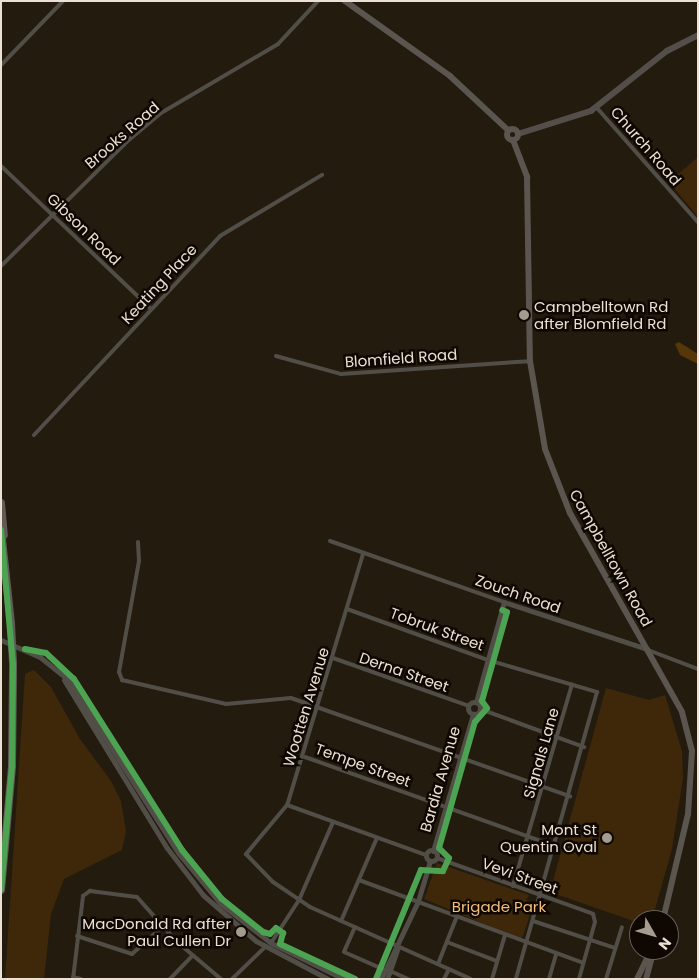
<!DOCTYPE html>
<style>
body{margin:0}
#map{position:relative;width:699px;height:980px;overflow:hidden;background:#231b0e;font-family:Poppins,sans-serif}
div>[style]{position:absolute}
[style*='--x']{left:calc(var(--x)*1px);top:calc(var(--y)*1px);width:calc(var(--w)*1px);rotate:calc(var(--a)*1deg)}
.green>*{inset:0;background:#3e2809}
.water>*{inset:0;background:#553709}
.minor>*{height:4px;margin:-2px;padding:0 2px;transform-origin:2px;border-radius:2px;background:#514e48}
.tertiary>*{height:5px;margin:-2.5px;padding:0 2.5px;transform-origin:2.5px;border-radius:2.5px;background:#514e48}
.tertiary>.ring{margin:-2.5px;padding:0;box-sizing:content-box;background:none;border:5px solid #514e48;border-radius:50%}
.secondary>*{height:5.5px;margin:-2.75px;padding:0 2.75px;transform-origin:2.75px;border-radius:2.75px;background:#534e49}
.primary>*{height:6px;margin:-3px;padding:0 3px;transform-origin:3px;border-radius:3px;background:#5a554f}
.primary>.ring{margin:-3px;padding:0;box-sizing:content-box;background:none;border:6px solid #5a554f;border-radius:50%}
.motorway>*{height:8px;margin:-4px;padding:0 4px;transform-origin:4px;border-radius:4px;background:#605c55}
.motorway-bridge>*{height:8px;margin:-4px;padding:0 4px;transform-origin:4px;border-radius:4px;background:#605c55}
.cycleway>*{height:6px;margin:-3px;padding:0 3px;transform-origin:3px;border-radius:3px;background:#4ca352}
.dots>*{width:14px;height:14px;translate:-50% -50%;box-sizing:border-box;border:2px solid #0f0802;border-radius:50%}
span{translate:-50% -50%;white-space:nowrap;text-align:center;line-height:1.15;-webkit-text-stroke:5px #0f0802;paint-order:stroke}
.street-label{font-size:15px;color:#ebe0d3}
.poi-label{font-size:15px;color:#ebe0d3}
.left{translate:0 -50%;text-align:left}
.right{translate:-100% -50%;text-align:right}
.park-label{font-size:15px;color:#f2be7a}
.frame{position:absolute;inset:0;border:2px solid #ebe0d3;pointer-events:none}
.north{position:absolute;left:629px;top:910px;width:50px;height:50px;box-sizing:border-box;background:#0f0802;border:1px solid #675e56;border-radius:50%;rotate:128deg;font-size:14px;font-weight:700;line-height:20px;text-align:center;color:#ebe0d3}
.north::after{content:'';display:block;margin:auto;width:18px;height:22px;background:#a59b8e;clip-path:polygon(50% 0,100% 100%,50% 72%,0 100%)}
</style>
<div id="map">
<div class="green">
<i style="clip-path:polygon(698px 157px,698px 217px,669px 182px)"></i>
<i style="clip-path:polygon(34px 670px,51px 687px,80px 739px,111px 781px,121px 801px,126px 831px,122px 850px,64px 879px,51px 914px,44px 979px,5px 979px,25px 674px)"></i>
<i style="clip-path:polygon(606px 688px,649px 700px,665px 695px,682px 751px,683px 778px,672px 849px,652px 920px,639px 923px,550px 892px)"></i>
<i style="clip-path:polygon(437px 863px,529px 895px,526px 900px,534px 902px,523px 936px,520px 939px,424px 899px)"></i>
</div>
<div class="water">
<i style="clip-path:polygon(679px 342px,698px 354px,698px 364px,680px 355px,675px 344px)"></i>
</div>
<div class="minor">
<i style="--x:1;--y:65;--w:89;--a:-45.9"></i>
<i style="--x:597;--y:108;--w:152;--a:48.5"></i>
<i style="--x:1;--y:166;--w:207;--a:43.6"></i>
<i style="--x:1;--y:266;--w:181;--a:-44.6"></i>
<i style="--x:130;--y:139;--w:40;--a:-40"></i>
<i style="--x:161;--y:113;--w:136;--a:-30.5"></i>
<i style="--x:278;--y:44;--w:59;--a:-47.1"></i>
<i style="--x:276;--y:356;--w:67;--a:15.5"></i>
<i style="--x:341;--y:374;--w:189;--a:-3.9"></i>
<i style="--x:34;--y:435;--w:272;--a:-46.9"></i>
<i style="--x:220;--y:236;--w:119;--a:-30.9"></i>
<i style="--x:330;--y:541;--w:184;--a:19.3"></i>
<i style="--x:138;--y:542;--w:19;--a:87"></i>
<i style="--x:139;--y:561;--w:113;--a:100.2"></i>
<i style="--x:119;--y:672;--w:9;--a:69"></i>
<i style="--x:122;--y:680;--w:107;--a:13"></i>
<i style="--x:226;--y:704;--w:65;--a:-5.3"></i>
<i style="--x:291;--y:698;--w:296;--a:19.4"></i>
<i style="--x:363;--y:554;--w:262;--a:106.8"></i>
<i style="--x:287;--y:805;--w:64;--a:129.9"></i>
<i style="--x:246;--y:854;--w:39;--a:46"></i>
<i style="--x:273;--y:882;--w:45;--a:34"></i>
<i style="--x:310;--y:907;--w:176;--a:24.1"></i>
<i style="--x:347;--y:609;--w:150;--a:19.9"></i>
<i style="--x:488;--y:660;--w:114;--a:16.4"></i>
<i style="--x:597;--y:692;--w:298;--a:105.8"></i>
<i style="--x:648;--y:650;--w:53;--a:20.8"></i>
<i style="--x:333;--y:658;--w:144;--a:19.4"></i>
<i style="--x:480;--y:709;--w:111;--a:20.1"></i>
<i style="--x:305;--y:757;--w:265;--a:19.6"></i>
<i style="--x:287;--y:805;--w:148;--a:19.8"></i>
<i style="--x:437;--y:858;--w:166;--a:19.7"></i>
<i style="--x:593;--y:914;--w:8;--a:76"></i>
<i style="--x:595;--y:922;--w:59;--a:105.7"></i>
<i style="--x:359;--y:880;--w:239;--a:20.3"></i>
<i style="--x:513;--y:886;--w:210;--a:-73.7"></i>
<i style="--x:341;--y:921;--w:90;--a:-66.6"></i>
<i style="--x:533;--y:921;--w:86;--a:18.2"></i>
<i style="--x:355;--y:927;--w:27;--a:114"></i>
<i style="--x:344;--y:952;--w:45;--a:23.7"></i>
<i style="--x:77;--y:936;--w:58;--a:18.1"></i>
<i style="--x:132;--y:954;--w:40;--a:-42"></i>
<i style="--x:447;--y:942;--w:53;--a:20.8"></i>
<i style="--x:271;--y:943;--w:51;--a:-56.9"></i>
<i style="--x:299;--y:900;--w:85;--a:-66.4"></i>
<i style="--x:438;--y:964;--w:52;--a:-68.4"></i>
<i style="--x:390;--y:971;--w:20;--a:24"></i>
<i style="--x:73;--y:977;--w:8;--a:14"></i>
<i style="--x:73;--y:979;--w:84;--a:-83.1"></i>
<i style="--x:83;--y:896;--w:9;--a:-36"></i>
<i style="--x:90;--y:891;--w:47;--a:7.3"></i>
<i style="--x:137;--y:897;--w:59;--a:48.4"></i>
<i style="--x:176;--y:941;--w:59;--a:40.2"></i>
<i style="--x:170;--y:979;--w:32;--a:-46"></i>
<i style="--x:232;--y:979;--w:46;--a:-44.1"></i>
<i style="--x:444;--y:979;--w:11;--a:-63"></i>
<i style="--x:492;--y:979;--w:46;--a:-73.5"></i>
<i style="--x:549;--y:979;--w:26;--a:-74"></i>
<i style="--x:606;--y:979;--w:54;--a:-72.9"></i>
</div>
<div class="tertiary">
<i style="--x:1;--y:640;--w:43;--a:23.6"></i>
<i style="--x:40;--y:657;--w:36;--a:39"></i>
<i style="--x:68;--y:680;--w:206;--a:57.5"></i>
<i style="--x:179;--y:854;--w:65;--a:50"></i>
<i style="--x:221;--y:904;--w:63;--a:38"></i>
<i style="--x:271;--y:943;--w:81;--a:26.3"></i>
<i style="--x:64;--y:680;--w:197;--a:58.5"></i>
<i style="--x:167;--y:848;--w:59;--a:52.5"></i>
<i style="--x:203;--y:895;--w:70;--a:41"></i>
<i style="--x:256;--y:941;--w:81;--a:27.8"></i>
<i style="--x:476;--y:702;--w:104;--a:-74.4"></i>
<i style="--x:504;--y:602;--w:151;--a:18.2"></i>
<i class="ring" style="left:468px;top:702px;width:7px;height:7px"></i>
<i class="ring" style="left:426.5px;top:850.5px;width:6px;height:6px"></i>
<i style="--x:433;--y:851;--w:143;--a:-73.7"></i>
<i style="--x:381;--y:979;--w:86;--a:-64.6"></i>
<i style="--x:418;--y:901;--w:42;--a:-73.3"></i>
<i style="--x:387;--y:979;--w:34;--a:-71"></i>
</div>
<div class="secondary">
<i style="--x:518;--y:134;--w:77;--a:-17.5"></i>
<i style="--x:591;--y:111;--w:97;--a:-38.3"></i>
<i style="--x:667;--y:51;--w:35;--a:-27"></i>
</div>
<div class="primary">
<i style="--x:345;--y:1;--w:129;--a:35.5"></i>
<i style="--x:450;--y:76;--w:79;--a:43"></i>
<i class="ring" style="left:506.5px;top:128.5px;width:5px;height:5px"></i>
<i style="--x:513;--y:140;--w:40;--a:69"></i>
<i style="--x:527;--y:177;--w:184;--a:89.1"></i>
<i style="--x:530;--y:361;--w:89;--a:80.3"></i>
<i style="--x:545;--y:449;--w:69;--a:68.7"></i>
<i style="--x:570;--y:513;--w:228;--a:60.6"></i>
<i style="--x:682;--y:712;--w:40;--a:75.6"></i>
<i style="--x:692;--y:751;--w:63;--a:93.6"></i>
<i style="--x:688;--y:814;--w:109;--a:103.3"></i>
<i style="--x:637;--y:979;--w:32;--a:-64"></i>
<i style="--x:646;--y:979;--w:30;--a:-75"></i>
</div>
<div class="motorway">
<i style="--x:1;--y:503;--w:32;--a:85"></i>
<i style="--x:1;--y:530;--w:95;--a:83.9"></i>
<i style="--x:1;--y:890;--w:124;--a:-84.9"></i>
<i style="--x:12;--y:766;--w:102;--a:-89.4"></i>
</div>
<div class="motorway-bridge">
<i style="--x:11;--y:624;--w:40;--a:87.1"></i>
</div>
<div class="cycleway">
<i style="--x:1;--y:530;--w:135;--a:84.9"></i>
<i style="--x:13;--y:664;--w:102;--a:90.6"></i>
<i style="--x:12;--y:766;--w:124;--a:95.1"></i>
<i style="--x:25;--y:649;--w:21;--a:11"></i>
<i style="--x:46;--y:653;--w:38;--a:43"></i>
<i style="--x:74;--y:679;--w:202;--a:57.7"></i>
<i style="--x:182;--y:850;--w:63;--a:50.8"></i>
<i style="--x:222;--y:899;--w:53;--a:38.8"></i>
<i style="--x:263;--y:932;--w:7;--a:16"></i>
<i style="--x:270;--y:934;--w:8;--a:-45"></i>
<i style="--x:276;--y:928;--w:9;--a:36"></i>
<i style="--x:283;--y:933;--w:11;--a:105"></i>
<i style="--x:280;--y:944;--w:83;--a:25"></i>
<i style="--x:376;--y:979;--w:118;--a:-67.6"></i>
<i style="--x:421;--y:870;--w:22;--a:3"></i>
<i style="--x:443;--y:871;--w:14;--a:-65"></i>
<i style="--x:449;--y:858;--w:14;--a:-135"></i>
<i style="--x:439;--y:848;--w:131;--a:-74.1"></i>
<i style="--x:475;--y:722;--w:18;--a:-49"></i>
<i style="--x:487;--y:708;--w:9;--a:-126"></i>
<i style="--x:482;--y:701;--w:92;--a:-74.3"></i>
<i style="--x:507;--y:612;--w:5;--a:-158"></i>
</div>
<div class="dots">
<i style="left:524px;top:315px;background:#a59b8e"></i>
<i style="left:607px;top:838px;background:#a59b8e"></i>
<i style="left:241px;top:932px;background:#a59b8e"></i>
</div>
<div class="street-label">
<span style="left:122px;top:135px;rotate:-41deg">Brooks Road</span>
<span style="left:646px;top:146px;rotate:49deg">Church Road</span>
<span style="left:84px;top:229px;rotate:44deg">Gibson Road</span>
<span style="left:159px;top:284px;rotate:-47deg">Keating Place</span>
<span style="left:401px;top:358px;rotate:-4deg">Blomfield Road</span>
<span style="left:611px;top:558px;rotate:61deg">Campbelltown Road</span>
<span style="left:518px;top:594px;rotate:19deg">Zouch Road</span>
<span style="left:437px;top:629px;rotate:20deg">Tobruk Street</span>
<span style="left:404px;top:672px;rotate:19deg">Derna Street</span>
<span style="left:306px;top:707px;rotate:-73deg">Wootten Avenue</span>
<span style="left:541px;top:753px;rotate:-74deg">Signals Lane</span>
<span style="left:363px;top:765px;rotate:20deg">Tempe Street</span>
<span style="left:440px;top:779px;rotate:-74deg">Bardia Avenue</span>
<span style="left:520px;top:876px;rotate:20deg">Vevi Street</span>
</div>
<div class="poi-label">
<span class="left" style="left:534px;top:315px">Campbelltown Rd<br>after Blomfield Rd</span>
<span class="right" style="left:597px;top:838px">Mont St<br>Quentin Oval</span>
<span class="right" style="left:231px;top:932px">MacDonald Rd after<br>Paul Cullen Dr</span>
</div>
<div class="park-label">
<span style="left:499px;top:907px">Brigade Park</span>
</div>
<div class="frame"></div>
<div class="north">N</div>
</div>
